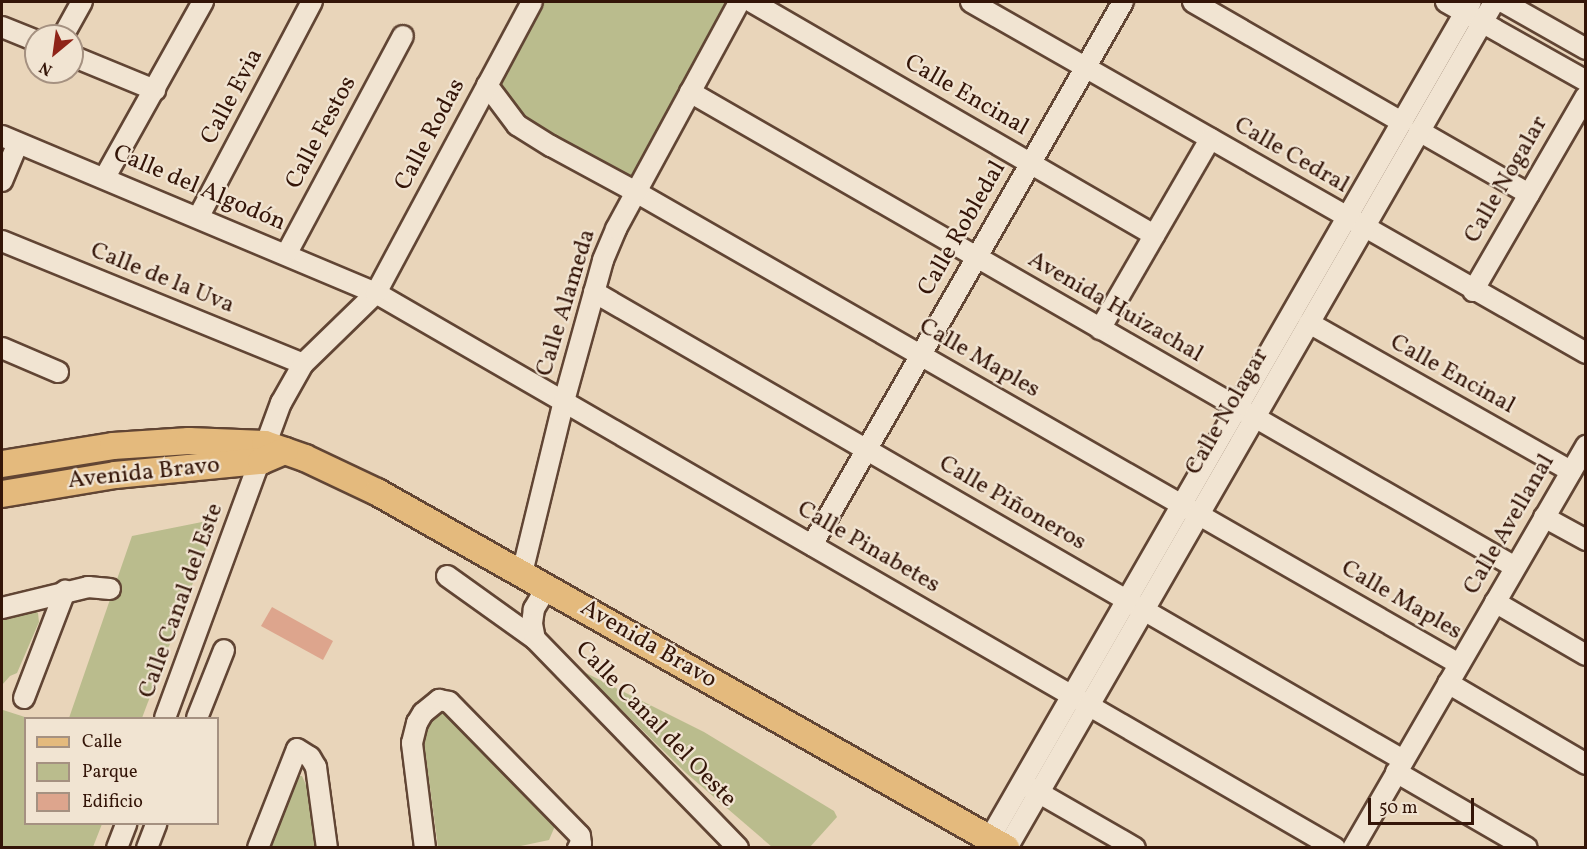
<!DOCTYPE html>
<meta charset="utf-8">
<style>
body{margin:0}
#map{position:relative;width:1587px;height:849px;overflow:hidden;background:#e9d5ba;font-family:Vollkorn,serif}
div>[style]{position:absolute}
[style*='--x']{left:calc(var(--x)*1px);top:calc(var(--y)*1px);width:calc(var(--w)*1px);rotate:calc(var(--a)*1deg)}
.green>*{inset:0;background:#babc8d}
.building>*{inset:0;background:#dda58d}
.roads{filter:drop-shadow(2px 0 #614534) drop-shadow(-2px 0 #614534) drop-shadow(0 2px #614534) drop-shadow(0 -2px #614534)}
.minor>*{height:20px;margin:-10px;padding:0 10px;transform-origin:10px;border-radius:10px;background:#f1e4d2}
.major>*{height:26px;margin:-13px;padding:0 13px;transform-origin:13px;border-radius:13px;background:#e4ba7d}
span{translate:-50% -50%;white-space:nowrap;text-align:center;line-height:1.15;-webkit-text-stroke:4.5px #f1e4d2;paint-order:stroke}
.street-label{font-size:24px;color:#341508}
.frame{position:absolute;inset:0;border:3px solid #341508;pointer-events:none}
.legend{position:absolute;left:24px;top:717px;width:195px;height:108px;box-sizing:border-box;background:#f1e4d2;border:2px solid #a59181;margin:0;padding:8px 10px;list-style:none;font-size:18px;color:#341508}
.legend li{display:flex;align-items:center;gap:12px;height:30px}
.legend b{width:30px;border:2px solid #a59181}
.north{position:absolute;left:24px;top:24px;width:60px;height:60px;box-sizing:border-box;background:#f1e4d2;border:2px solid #a59181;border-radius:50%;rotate:209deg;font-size:16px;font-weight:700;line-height:24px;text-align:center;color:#341508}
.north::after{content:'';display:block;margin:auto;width:21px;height:27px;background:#8f2418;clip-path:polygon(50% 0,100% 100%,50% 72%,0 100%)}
.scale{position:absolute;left:1368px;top:798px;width:106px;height:27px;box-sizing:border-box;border:3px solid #341508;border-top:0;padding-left:8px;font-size:18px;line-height:21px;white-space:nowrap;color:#341508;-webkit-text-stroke:4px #f1e4d2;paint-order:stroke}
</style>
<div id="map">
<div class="green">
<i style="clip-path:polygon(534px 2px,737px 2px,636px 189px,519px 124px,489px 85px)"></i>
<i style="clip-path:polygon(217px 519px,142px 718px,69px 718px,132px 536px)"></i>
<i style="clip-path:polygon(33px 610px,38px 613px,39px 622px,17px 673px,10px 676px,2px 685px,2px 620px)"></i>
<i style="clip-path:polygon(582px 671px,704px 732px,834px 811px,837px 817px,810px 847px,772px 847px,686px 773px)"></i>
<i style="clip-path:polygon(2px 703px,3px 710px,28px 718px,26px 718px,26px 824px,102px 824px,93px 847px,2px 847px)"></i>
<i style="clip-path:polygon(434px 710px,444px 710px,467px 731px,555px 826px,549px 840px,516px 847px,438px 847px,422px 728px)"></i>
<i style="clip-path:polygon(292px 776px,302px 776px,307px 787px,315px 847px,268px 848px)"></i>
</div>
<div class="building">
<i style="clip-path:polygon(272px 607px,333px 641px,323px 660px,261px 626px)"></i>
</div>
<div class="roads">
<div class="minor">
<i style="--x:752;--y:2;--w:465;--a:30.1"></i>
<i style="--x:971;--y:2;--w:708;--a:29.71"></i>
<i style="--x:1193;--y:2;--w:241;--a:29.9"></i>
<i style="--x:1446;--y:2;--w:161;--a:29.4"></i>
<i style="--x:1503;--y:2;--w:95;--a:29.5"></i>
<i style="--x:2;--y:27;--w:37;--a:22"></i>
<i style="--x:63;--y:36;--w:39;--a:-61"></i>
<i style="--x:72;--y:56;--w:90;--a:22.3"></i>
<i style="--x:487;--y:85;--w:50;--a:53.1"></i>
<i style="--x:517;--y:125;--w:40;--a:32"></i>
<i style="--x:551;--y:146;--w:97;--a:28.4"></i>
<i style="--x:636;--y:192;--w:949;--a:29.83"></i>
<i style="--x:690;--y:92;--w:952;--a:29.93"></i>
<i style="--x:1419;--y:131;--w:127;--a:29.8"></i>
<i style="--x:2;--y:136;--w:406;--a:22.8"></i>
<i style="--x:376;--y:293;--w:1108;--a:30.06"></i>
<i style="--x:105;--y:177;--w:201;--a:-60.8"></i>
<i style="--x:2;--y:181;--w:41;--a:-67.2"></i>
<i style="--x:199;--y:216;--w:242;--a:-62.2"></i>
<i style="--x:2;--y:241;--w:325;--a:22.2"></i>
<i style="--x:287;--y:253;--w:246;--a:-61.9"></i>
<i style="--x:1473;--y:291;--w:225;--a:-59.9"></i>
<i style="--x:594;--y:292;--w:935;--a:30.05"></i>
<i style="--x:1309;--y:323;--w:301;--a:29.5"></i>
<i style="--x:1100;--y:329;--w:220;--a:-59.9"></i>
<i style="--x:2;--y:348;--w:61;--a:23.2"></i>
<i style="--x:1544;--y:517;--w:48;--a:28.7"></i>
<i style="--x:812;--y:545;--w:626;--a:-60.2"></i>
<i style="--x:522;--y:573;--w:177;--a:-76.3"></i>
<i style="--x:564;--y:401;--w:146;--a:-74.5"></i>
<i style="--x:603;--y:260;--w:34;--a:-67"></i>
<i style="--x:616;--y:229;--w:258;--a:-61.5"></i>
<i style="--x:447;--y:576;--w:108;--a:35.6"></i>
<i style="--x:547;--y:587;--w:26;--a:121"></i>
<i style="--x:534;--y:609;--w:15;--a:98"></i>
<i style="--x:532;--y:624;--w:15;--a:79"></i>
<i style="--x:535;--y:639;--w:291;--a:45.8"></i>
<i style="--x:1495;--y:602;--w:105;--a:30.2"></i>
<i style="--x:2;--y:608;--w:89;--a:-13.7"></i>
<i style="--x:88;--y:587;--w:22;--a:5"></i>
<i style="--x:1448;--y:683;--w:160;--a:30.4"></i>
<i style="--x:24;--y:698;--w:115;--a:-69"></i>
<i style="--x:165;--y:718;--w:336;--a:-69.8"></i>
<i style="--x:281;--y:403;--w:45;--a:-60.6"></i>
<i style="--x:303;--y:364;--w:102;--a:-44.2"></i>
<i style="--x:376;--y:293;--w:330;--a:-61.8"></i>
<i style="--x:197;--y:718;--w:73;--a:-68.3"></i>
<i style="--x:1396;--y:772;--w:151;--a:30.1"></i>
<i style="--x:1029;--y:787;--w:122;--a:29.9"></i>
<i style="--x:990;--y:838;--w:964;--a:-60.09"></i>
<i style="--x:117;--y:848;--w:26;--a:-69"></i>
<i style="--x:147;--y:848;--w:26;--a:-69"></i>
<i style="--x:258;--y:848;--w:106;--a:-68.5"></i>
<i style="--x:297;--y:749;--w:15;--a:32"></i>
<i style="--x:310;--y:757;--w:12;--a:59"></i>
<i style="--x:316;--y:767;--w:82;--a:82.3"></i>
<i style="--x:425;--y:848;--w:106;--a:-97.1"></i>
<i style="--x:412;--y:743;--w:21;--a:-76"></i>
<i style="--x:417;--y:723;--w:12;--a:-59"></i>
<i style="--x:423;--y:713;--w:21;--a:-39"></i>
<i style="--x:439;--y:700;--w:10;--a:11"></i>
<i style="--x:449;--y:702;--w:187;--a:45.6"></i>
<i style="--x:580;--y:836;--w:8;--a:83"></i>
<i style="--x:581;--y:844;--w:5;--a:127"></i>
<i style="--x:1007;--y:848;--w:976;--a:-60.07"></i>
<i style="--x:1353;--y:848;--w:465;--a:-59.9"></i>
</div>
<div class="major">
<i style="--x:2;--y:464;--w:112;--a:-9.2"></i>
<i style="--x:113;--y:446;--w:76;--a:-3.8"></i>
<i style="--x:189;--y:441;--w:76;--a:2.3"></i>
<i style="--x:265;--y:444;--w:42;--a:19.3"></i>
<i style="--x:305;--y:458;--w:80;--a:25.3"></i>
<i style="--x:377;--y:492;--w:723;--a:29.51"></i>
<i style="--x:2;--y:494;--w:115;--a:-9.5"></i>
<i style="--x:115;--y:475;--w:147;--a:-5.5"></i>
<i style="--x:261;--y:461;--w:26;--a:-23"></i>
</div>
</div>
<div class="street-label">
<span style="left:966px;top:96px;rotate:30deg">Calle Encinal</span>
<span style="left:233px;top:97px;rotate:-62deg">Calle Evia</span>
<span style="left:322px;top:133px;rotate:-62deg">Calle Festos</span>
<span style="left:431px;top:135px;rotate:-62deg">Calle Rodas</span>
<span style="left:1291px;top:156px;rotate:30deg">Calle Cedral</span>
<span style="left:1507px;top:180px;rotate:-60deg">Calle Nogalar</span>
<span style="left:199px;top:189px;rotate:23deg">Calle del Algodón</span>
<span style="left:963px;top:229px;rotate:-60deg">Calle Robledal</span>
<span style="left:162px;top:279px;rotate:22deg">Calle de la Uva</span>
<span style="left:567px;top:303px;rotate:-73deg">Calle Alameda</span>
<span style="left:1115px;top:308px;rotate:30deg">Avenida Huizachal</span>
<span style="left:979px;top:359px;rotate:30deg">Calle Maples</span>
<span style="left:1452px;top:375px;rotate:29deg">Calle Encinal</span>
<span style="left:1228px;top:412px;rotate:-60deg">Calle Nolagar</span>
<span style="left:144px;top:474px;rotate:-6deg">Avenida Bravo</span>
<span style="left:1012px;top:504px;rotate:30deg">Calle Piñoneros</span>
<span style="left:1510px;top:525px;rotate:-60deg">Calle Avellanal</span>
<span style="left:868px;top:548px;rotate:30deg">Calle Pinabetes</span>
<span style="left:182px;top:601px;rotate:-70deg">Calle Canal del Este</span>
<span style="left:1401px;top:601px;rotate:30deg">Calle Maples</span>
<span style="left:648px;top:645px;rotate:30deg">Avenida Bravo</span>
<span style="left:655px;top:725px;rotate:46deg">Calle Canal del Oeste</span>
</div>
<div class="frame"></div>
<ul class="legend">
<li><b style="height:8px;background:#e4ba7d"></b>Calle</li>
<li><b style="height:16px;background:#babc8d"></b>Parque</li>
<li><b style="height:16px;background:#dda58d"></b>Edificio</li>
</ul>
<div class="north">N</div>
<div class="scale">50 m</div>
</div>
